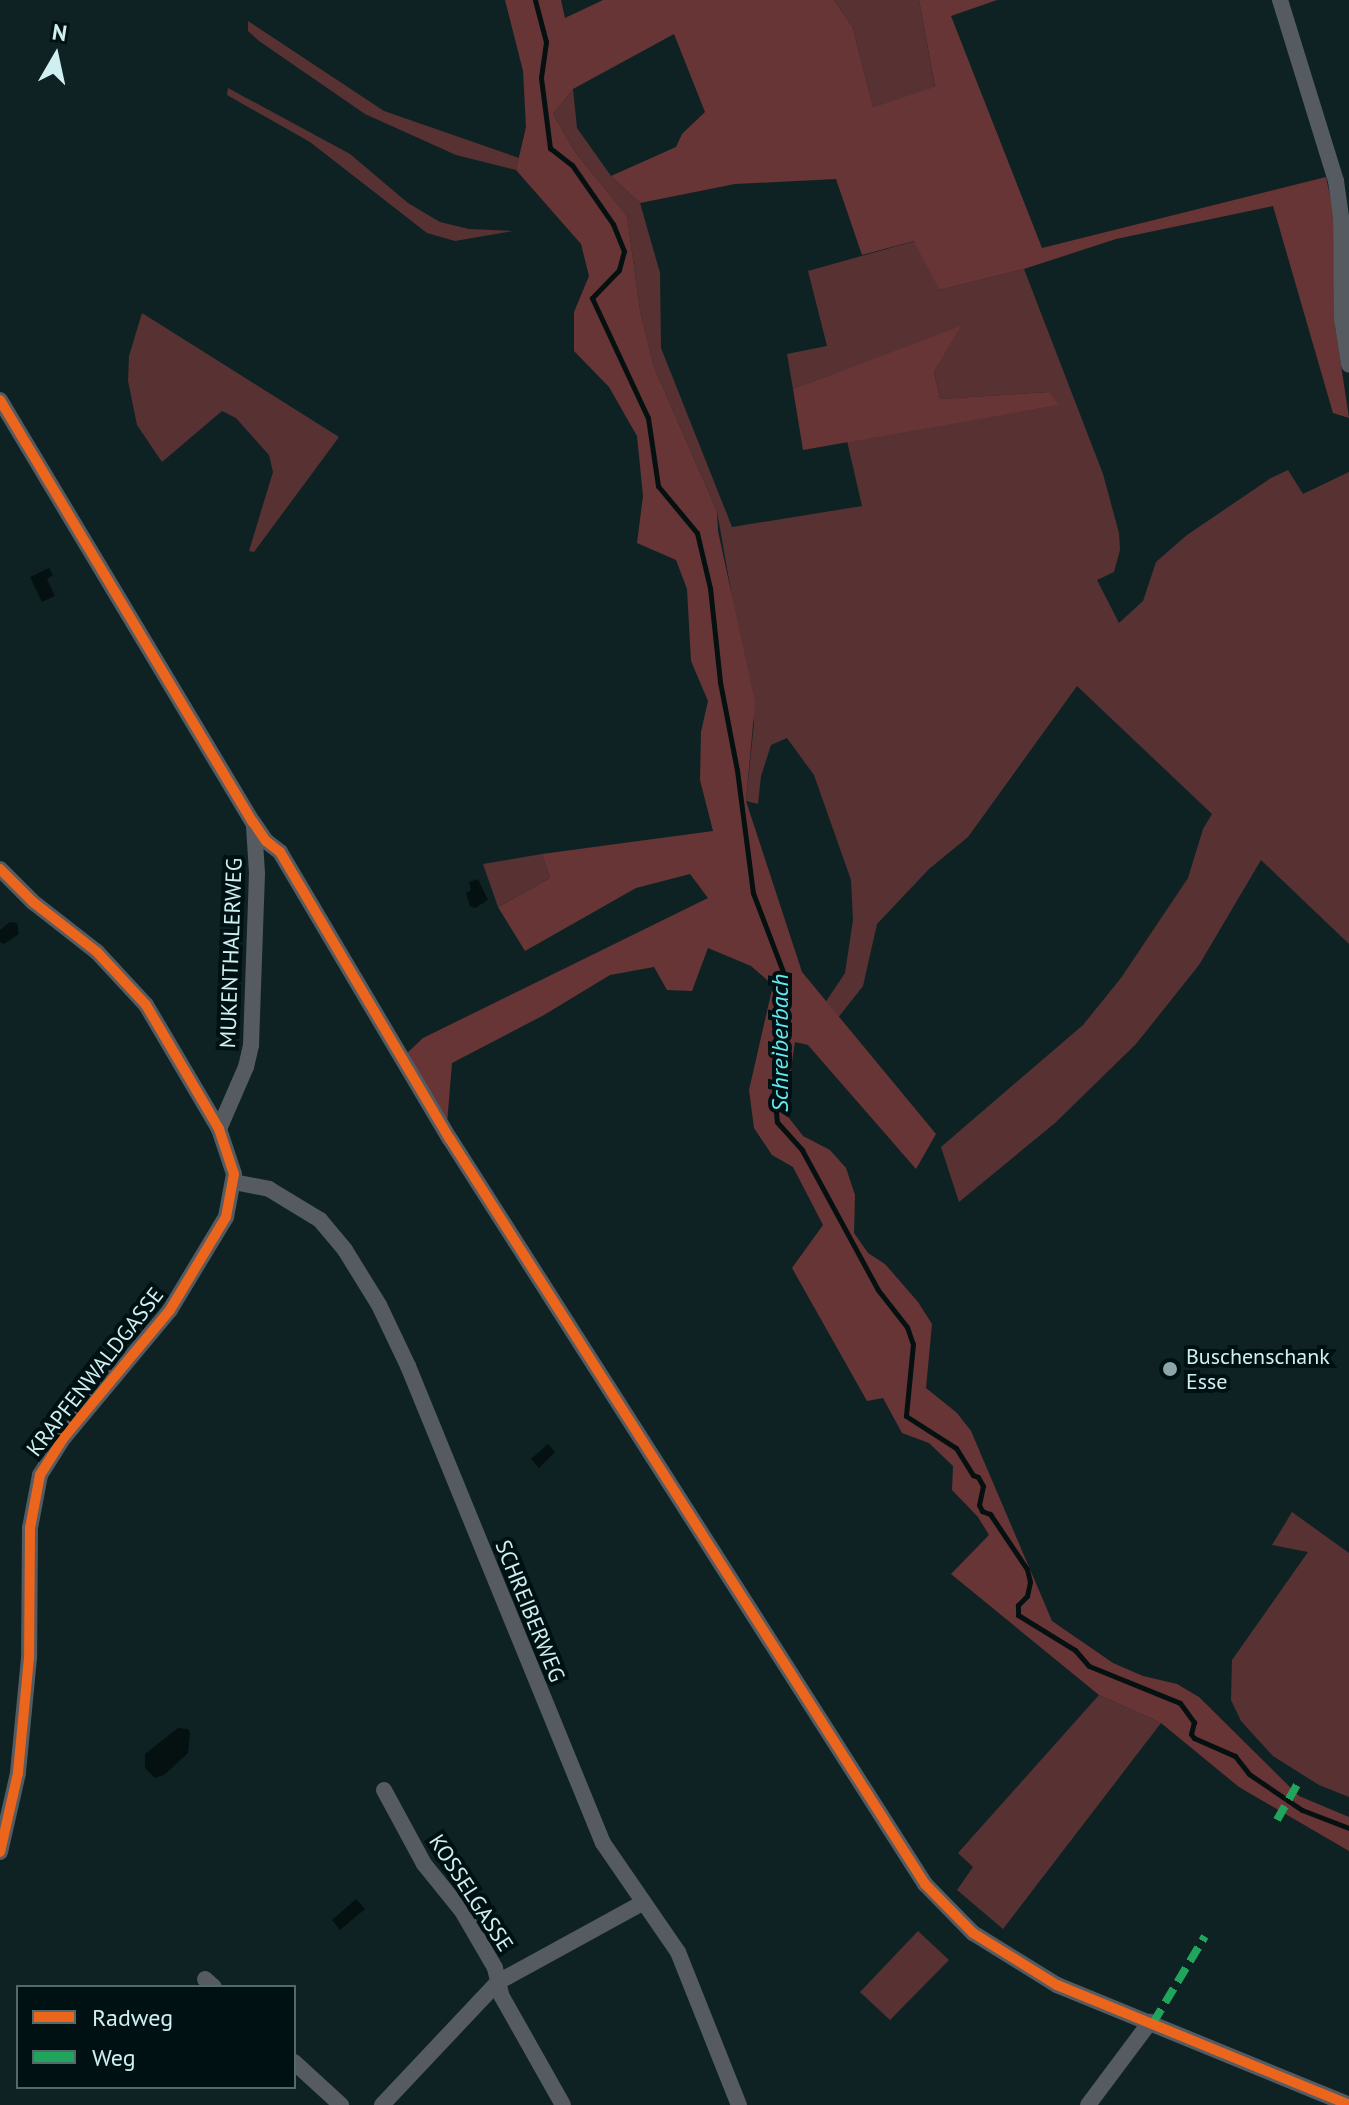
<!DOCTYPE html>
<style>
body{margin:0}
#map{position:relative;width:1349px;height:2105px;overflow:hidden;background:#0e2224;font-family:"PT Sans",sans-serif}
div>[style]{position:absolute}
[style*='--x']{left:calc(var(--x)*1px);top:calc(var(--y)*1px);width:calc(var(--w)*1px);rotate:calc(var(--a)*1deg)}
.green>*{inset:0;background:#583233}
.forest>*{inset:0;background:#683536}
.water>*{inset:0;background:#051111}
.stream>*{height:5px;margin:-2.5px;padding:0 2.5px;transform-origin:2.5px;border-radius:2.5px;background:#051111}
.minor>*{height:16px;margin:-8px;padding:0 8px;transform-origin:8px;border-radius:8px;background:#555b60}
.quiet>*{height:8px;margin-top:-4px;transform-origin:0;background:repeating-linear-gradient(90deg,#20a55d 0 16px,transparent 0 24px)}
.cycleway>*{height:10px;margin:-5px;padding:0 5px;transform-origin:5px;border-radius:5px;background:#eb651d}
.dots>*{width:22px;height:22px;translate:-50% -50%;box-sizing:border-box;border:4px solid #001113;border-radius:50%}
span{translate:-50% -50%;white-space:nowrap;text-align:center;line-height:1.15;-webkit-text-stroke:8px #001113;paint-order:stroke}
.street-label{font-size:22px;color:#d0eff1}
.poi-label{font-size:22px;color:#d0eff1}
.left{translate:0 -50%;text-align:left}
.water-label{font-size:24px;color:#63eaf2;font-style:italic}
.legend{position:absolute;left:16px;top:1985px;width:280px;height:104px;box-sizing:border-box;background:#001113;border:2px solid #536a6c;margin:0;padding:10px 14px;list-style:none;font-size:24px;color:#d0eff1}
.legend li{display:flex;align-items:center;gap:16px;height:40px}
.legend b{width:40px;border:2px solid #536a6c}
.north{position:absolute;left:16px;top:16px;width:80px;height:80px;-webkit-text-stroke:6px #001113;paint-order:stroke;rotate:9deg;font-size:22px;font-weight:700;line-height:32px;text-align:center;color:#d0eff1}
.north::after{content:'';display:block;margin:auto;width:28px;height:36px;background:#d0eff1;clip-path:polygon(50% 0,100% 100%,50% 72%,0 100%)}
</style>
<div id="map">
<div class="green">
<i style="clip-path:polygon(834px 0,919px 0,935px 88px,873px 107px,853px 28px)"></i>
<i style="clip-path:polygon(248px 21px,384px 111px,519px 158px,516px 170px,456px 155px,365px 114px,259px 41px,248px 31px)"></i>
<i style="clip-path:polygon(228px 88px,350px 154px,408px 203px,440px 222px,469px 229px,513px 231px,455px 241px,427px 233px,310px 142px,227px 95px)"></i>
<i style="clip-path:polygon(573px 89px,577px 128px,611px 176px,640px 203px,660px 273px,661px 348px,732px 527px,862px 506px,847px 441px,1058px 405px,1049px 392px,940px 399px,934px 372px,960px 327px,793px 389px,787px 354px,827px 346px,808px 271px,915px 241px,939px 290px,1024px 269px,1103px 474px,1119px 533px,1120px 550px,1114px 572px,1097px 580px,1119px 623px,1143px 601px,1156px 562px,1187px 535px,1271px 478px,1288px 470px,1303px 494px,1349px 472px,1349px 944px,1261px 860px,1199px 965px,1136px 1044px,1055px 1123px,959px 1202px,941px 1147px,1083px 1025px,1121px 978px,1188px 878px,1203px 829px,1212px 814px,1077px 686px,968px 837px,929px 869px,877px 924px,863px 986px,837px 1019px,825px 1003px,845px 973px,853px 920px,851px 880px,814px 775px,787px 738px,771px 745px,761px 776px,758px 804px,746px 801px,754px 723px,717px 511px,654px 367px,640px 310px,627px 216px,575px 152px,553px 114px)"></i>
<i style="clip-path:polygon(142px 313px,339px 437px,254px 552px,249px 551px,273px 472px,269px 455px,236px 418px,222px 411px,162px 462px,137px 425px,128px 381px,129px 356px)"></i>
<i style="clip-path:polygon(542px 854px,550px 878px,498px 907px,483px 864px)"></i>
<i style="clip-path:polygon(1292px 1512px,1349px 1553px,1349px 1797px,1319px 1785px,1273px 1756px,1241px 1721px,1231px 1700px,1232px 1660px,1308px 1552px,1272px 1545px)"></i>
<i style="clip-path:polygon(1099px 1695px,1161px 1723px,1003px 1929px,957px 1890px,973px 1867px,958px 1853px)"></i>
<i style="clip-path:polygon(918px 1931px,949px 1960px,890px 2020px,860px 1992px)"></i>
</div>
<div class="forest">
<i style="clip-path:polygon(505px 0,561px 0,565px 18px,603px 0,834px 0,853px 28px,873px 107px,935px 87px,919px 0,997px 0,951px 16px,1042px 248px,1326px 177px,1333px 210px,1335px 325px,1349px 418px,1333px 413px,1273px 206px,1116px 239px,1024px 269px,939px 290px,914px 241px,862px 255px,836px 179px,735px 184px,640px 203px,611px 176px,676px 147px,682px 134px,705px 112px,674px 34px,573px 89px,553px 114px,575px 152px,627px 216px,640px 310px,654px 367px,717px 511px,718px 531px,755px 703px,746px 801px,802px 972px,936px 1134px,916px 1169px,808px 1045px,795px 1042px,787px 1095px,789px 1118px,803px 1136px,830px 1150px,846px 1168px,855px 1195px,854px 1233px,868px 1253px,885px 1264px,918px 1302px,932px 1324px,926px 1388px,957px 1413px,971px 1431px,1052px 1621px,1113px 1663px,1143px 1676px,1177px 1684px,1199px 1697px,1299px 1796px,1349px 1817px,1349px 1851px,1239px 1787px,1161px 1723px,1099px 1695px,951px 1574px,989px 1535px,978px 1517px,952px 1490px,953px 1466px,929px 1443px,902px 1433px,883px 1398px,867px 1401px,792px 1268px,823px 1225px,793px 1167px,772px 1155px,754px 1128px,749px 1090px,773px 985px,751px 966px,708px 948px,692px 991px,667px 990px,654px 967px,610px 975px,544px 1015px,452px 1063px,447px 1124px,406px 1054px,423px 1038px,708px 898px,690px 874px,636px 888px,525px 951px,498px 907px,550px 878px,542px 854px,713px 831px,700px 780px,701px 732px,708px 701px,691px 661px,687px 589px,676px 560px,637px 543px,643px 496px,637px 436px,609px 387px,574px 351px,574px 312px,589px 276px,581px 244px,516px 170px,526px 127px,523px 71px)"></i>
<i style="clip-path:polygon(961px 326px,934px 372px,940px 399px,1049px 392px,1059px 405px,803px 450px,793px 389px)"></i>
</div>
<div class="water">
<i style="clip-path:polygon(49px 568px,53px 575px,47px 579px,55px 596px,42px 602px,30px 577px)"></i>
<i style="clip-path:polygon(478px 879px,488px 900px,475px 908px,470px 906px,466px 893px,471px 890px,469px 882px)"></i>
<i style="clip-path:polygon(10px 922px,17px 923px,19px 934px,4px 944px,0 942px,0 930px)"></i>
<i style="clip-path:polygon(548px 1444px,555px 1452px,539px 1468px,531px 1459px)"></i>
<i style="clip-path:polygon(178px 1728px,188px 1729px,190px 1733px,188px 1753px,164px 1775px,155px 1778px,145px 1768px,145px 1754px)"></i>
<i style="clip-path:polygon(356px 1899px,365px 1909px,340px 1930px,332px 1920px)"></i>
</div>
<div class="stream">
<i style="--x:535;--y:0;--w:43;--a:75.3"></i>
<i style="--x:546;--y:42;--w:36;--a:98"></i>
<i style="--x:541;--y:78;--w:71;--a:82.7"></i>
<i style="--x:550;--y:148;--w:28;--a:38"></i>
<i style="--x:572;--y:165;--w:72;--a:55.2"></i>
<i style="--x:613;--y:224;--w:29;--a:68"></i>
<i style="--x:624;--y:251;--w:20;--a:105"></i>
<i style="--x:619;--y:270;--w:39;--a:134"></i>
<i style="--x:592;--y:298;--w:132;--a:65"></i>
<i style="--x:648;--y:418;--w:69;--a:81.6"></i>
<i style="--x:658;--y:486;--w:61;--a:50.3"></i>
<i style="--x:697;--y:533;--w:57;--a:76.7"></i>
<i style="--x:710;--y:588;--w:95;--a:83.9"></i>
<i style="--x:720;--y:682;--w:90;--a:79.1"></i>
<i style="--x:737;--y:770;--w:124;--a:82.6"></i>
<i style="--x:753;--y:893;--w:87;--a:69.1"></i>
<i style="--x:784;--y:974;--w:126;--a:94.1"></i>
<i style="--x:775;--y:1100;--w:22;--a:85"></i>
<i style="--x:777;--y:1122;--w:38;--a:48"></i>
<i style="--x:802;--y:1150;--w:159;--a:61.5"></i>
<i style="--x:878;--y:1290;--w:47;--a:51.9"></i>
<i style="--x:907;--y:1327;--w:18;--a:71"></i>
<i style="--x:913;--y:1344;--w:72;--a:95.6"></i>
<i style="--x:906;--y:1416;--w:59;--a:32.6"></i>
<i style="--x:956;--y:1448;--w:32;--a:58"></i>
<i style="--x:973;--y:1475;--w:5;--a:22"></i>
<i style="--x:978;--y:1477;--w:10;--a:61"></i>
<i style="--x:983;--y:1486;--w:19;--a:102"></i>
<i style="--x:979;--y:1505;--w:7;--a:63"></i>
<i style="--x:982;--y:1511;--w:9;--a:21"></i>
<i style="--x:990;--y:1514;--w:66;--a:56.1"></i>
<i style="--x:1027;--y:1569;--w:13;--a:77"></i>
<i style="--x:1030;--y:1582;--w:14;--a:102"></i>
<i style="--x:1027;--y:1596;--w:13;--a:135"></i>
<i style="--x:1018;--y:1605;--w:10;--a:90"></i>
<i style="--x:1018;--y:1615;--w:67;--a:31.6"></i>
<i style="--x:1075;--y:1650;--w:21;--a:49"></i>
<i style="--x:1089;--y:1666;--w:98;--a:22.1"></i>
<i style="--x:1180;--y:1703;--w:24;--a:54"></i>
<i style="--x:1194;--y:1722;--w:12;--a:104"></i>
<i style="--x:1191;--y:1734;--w:5;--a:53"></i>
<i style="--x:1194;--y:1738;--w:45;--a:23.7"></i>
<i style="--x:1235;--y:1756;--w:23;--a:52"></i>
<i style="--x:1249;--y:1774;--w:64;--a:34.2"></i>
<i style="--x:1302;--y:1810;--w:50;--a:21"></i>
</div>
<div class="minor">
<i style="--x:1280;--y:0;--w:189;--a:72.8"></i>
<i style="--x:1336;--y:181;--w:37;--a:82"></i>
<i style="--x:1341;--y:218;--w:101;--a:89.4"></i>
<i style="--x:1342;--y:319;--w:46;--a:81.2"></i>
<i style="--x:0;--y:400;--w:492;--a:59.1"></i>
<i style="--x:253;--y:822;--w:23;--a:56"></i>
<i style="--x:266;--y:841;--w:18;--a:38"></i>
<i style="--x:280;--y:852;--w:334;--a:59.4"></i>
<i style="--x:450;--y:1139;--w:884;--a:57.48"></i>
<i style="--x:925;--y:1884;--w:69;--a:45.6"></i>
<i style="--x:973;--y:1933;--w:99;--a:31.8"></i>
<i style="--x:1057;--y:1985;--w:316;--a:22.3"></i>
<i style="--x:0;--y:869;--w:47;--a:45"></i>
<i style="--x:33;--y:902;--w:81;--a:38"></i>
<i style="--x:97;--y:952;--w:72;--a:47.2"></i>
<i style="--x:146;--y:1005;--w:144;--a:59.5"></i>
<i style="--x:219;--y:1129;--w:47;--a:71.6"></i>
<i style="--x:234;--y:1174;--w:44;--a:100.5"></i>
<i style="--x:226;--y:1217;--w:109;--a:121.1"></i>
<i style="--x:170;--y:1310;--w:165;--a:129.8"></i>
<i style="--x:64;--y:1437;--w:45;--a:122.3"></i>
<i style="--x:40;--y:1475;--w:54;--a:100.7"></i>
<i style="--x:30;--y:1528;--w:130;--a:90.4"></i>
<i style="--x:29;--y:1658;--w:116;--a:95.5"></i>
<i style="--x:18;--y:1773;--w:81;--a:102.8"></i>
<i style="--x:219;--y:1129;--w:68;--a:-66.5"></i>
<i style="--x:246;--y:1067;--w:23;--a:-77"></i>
<i style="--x:251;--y:1045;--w:172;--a:-88"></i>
<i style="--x:257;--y:873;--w:46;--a:-93.7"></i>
<i style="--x:234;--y:1182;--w:36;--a:11"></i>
<i style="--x:269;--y:1189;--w:60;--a:31.3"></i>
<i style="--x:320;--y:1220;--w:39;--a:50"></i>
<i style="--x:345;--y:1250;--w:65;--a:58.3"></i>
<i style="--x:379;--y:1305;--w:68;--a:64.6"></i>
<i style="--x:408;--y:1366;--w:515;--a:67.77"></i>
<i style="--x:603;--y:1843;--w:132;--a:55.5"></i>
<i style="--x:678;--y:1952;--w:165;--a:68.3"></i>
<i style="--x:384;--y:1790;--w:84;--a:61.6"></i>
<i style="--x:424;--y:1864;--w:60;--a:51"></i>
<i style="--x:462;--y:1911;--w:66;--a:59.9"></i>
<i style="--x:495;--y:1968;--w:28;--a:77"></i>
<i style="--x:501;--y:1995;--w:126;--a:60.6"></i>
<i style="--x:205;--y:1979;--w:12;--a:42"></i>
<i style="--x:294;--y:2062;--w:64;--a:42.5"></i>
<i style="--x:382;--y:2105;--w:169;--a:-46.7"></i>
<i style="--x:498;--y:1982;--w:164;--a:-28.7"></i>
<i style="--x:1088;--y:2105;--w:104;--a:-53.2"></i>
</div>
<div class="quiet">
<i style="--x:1277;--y:1820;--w:43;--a:-60.4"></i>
<i style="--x:1153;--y:2023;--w:101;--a:-59.1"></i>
</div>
<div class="cycleway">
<i style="--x:0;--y:400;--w:492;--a:59.1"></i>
<i style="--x:253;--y:822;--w:23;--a:56"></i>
<i style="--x:266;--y:841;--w:18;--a:38"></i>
<i style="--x:280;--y:852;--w:334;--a:59.4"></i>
<i style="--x:450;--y:1139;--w:884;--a:57.48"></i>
<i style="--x:925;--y:1884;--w:69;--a:45.6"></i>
<i style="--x:973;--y:1933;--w:99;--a:31.8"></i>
<i style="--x:1057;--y:1985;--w:316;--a:22.3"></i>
<i style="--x:0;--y:869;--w:47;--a:45"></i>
<i style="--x:33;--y:902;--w:81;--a:38"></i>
<i style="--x:97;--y:952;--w:72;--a:47.2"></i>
<i style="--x:146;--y:1005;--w:144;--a:59.5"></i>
<i style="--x:219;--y:1129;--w:47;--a:71.6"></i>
<i style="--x:234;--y:1174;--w:44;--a:100.5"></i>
<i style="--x:226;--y:1217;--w:109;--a:121.1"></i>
<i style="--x:170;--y:1310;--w:165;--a:129.8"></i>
<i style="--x:64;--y:1437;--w:45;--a:122.3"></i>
<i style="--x:40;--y:1475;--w:54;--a:100.7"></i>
<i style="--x:30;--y:1528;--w:130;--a:90.4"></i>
<i style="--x:29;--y:1658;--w:116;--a:95.5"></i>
<i style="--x:18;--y:1773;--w:81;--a:102.8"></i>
</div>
<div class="dots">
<i style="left:1170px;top:1369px;background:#8ca7a9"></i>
</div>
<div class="street-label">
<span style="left:231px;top:953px;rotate:-88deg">MUKENTHALERWEG</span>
<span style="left:95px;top:1372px;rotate:-52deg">KRAPFENWALDGASSE</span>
<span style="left:530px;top:1611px;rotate:68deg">SCHREIBERWEG</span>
<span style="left:471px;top:1893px;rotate:57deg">KOSSELGASSE</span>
</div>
<div class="poi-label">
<span class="left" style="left:1186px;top:1369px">Buschenschank<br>Esse</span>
</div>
<div class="water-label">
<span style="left:780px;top:1043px;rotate:-90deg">Schreiberbach</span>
</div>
<ul class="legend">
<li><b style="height:10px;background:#eb651d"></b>Radweg</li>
<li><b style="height:10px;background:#20a55d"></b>Weg</li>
</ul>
<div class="north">N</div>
</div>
